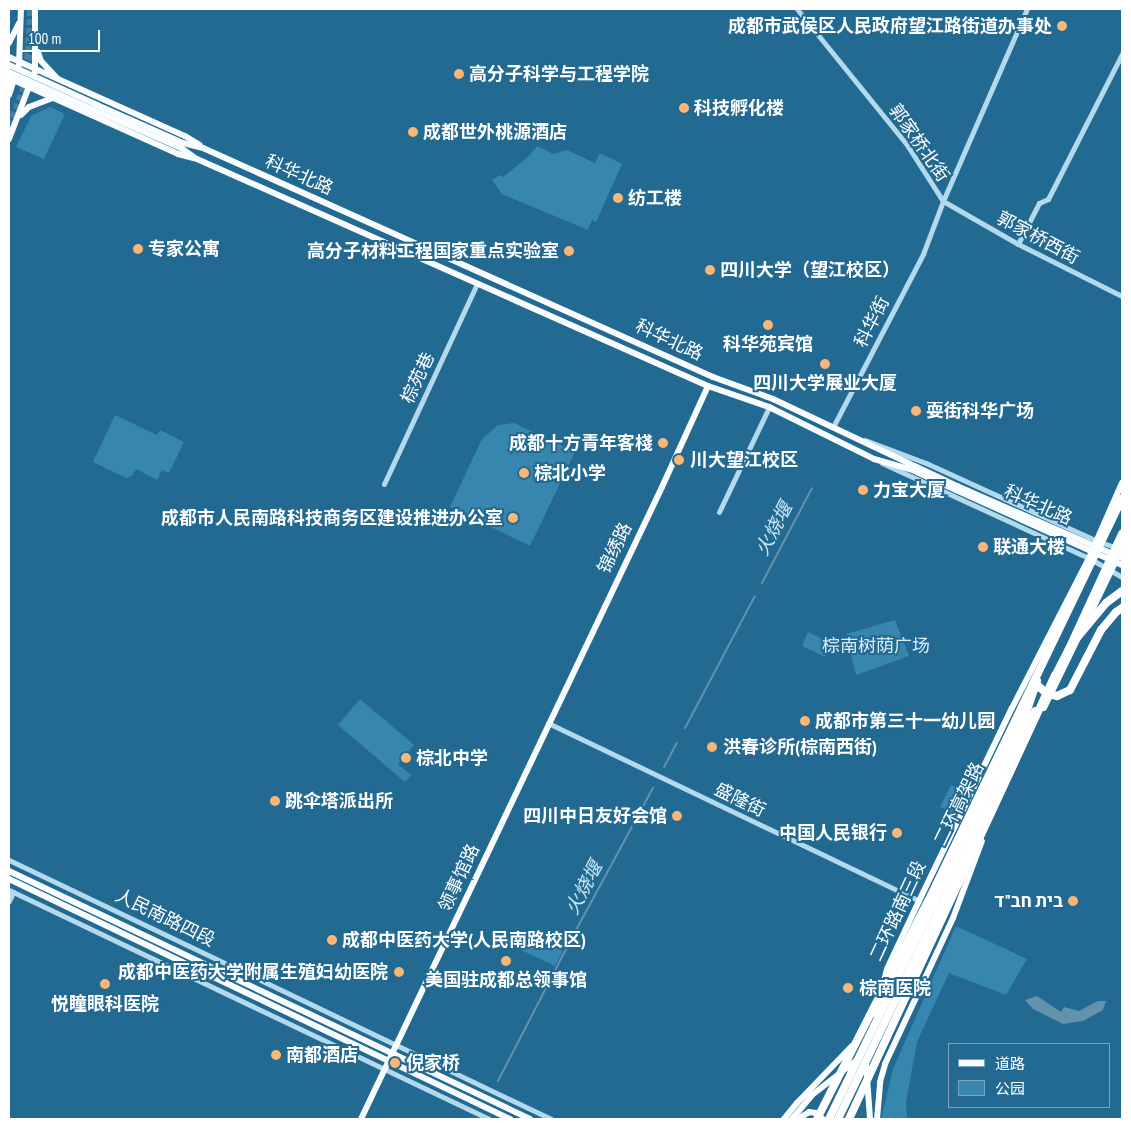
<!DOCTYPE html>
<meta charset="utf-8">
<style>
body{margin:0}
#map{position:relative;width:1131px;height:1128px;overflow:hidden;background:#226a91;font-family:"PT Sans Narrow","Noto Sans SC",Heebo,sans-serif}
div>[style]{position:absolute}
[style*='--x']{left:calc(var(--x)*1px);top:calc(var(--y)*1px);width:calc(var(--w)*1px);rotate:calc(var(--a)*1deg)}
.green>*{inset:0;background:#3686ae}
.water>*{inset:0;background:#6392ac}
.stream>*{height:2px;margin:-1px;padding:0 1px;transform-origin:1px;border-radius:1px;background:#6392ac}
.major-tunnel>*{height:6px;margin-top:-3px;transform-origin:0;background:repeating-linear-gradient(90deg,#4380a2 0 6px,transparent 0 9px)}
.minor>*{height:5px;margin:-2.5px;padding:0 2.5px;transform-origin:2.5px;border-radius:2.5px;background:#b3d9ed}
.major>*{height:6px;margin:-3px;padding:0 3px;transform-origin:3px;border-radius:3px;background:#f9fdff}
.highway>*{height:8px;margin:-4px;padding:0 4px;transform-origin:4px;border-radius:4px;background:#fff}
.major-bridge>*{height:6px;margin:-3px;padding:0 3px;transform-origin:3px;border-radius:3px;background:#f9fdff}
.highway-bridge>*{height:8px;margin:-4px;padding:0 4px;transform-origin:4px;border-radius:4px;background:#fff}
.dots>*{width:14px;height:14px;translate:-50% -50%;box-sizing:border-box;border:2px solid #226a91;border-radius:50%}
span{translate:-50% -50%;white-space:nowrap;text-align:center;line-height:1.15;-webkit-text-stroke:4px #226a91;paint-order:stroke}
.poi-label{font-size:18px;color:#fff;font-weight:700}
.right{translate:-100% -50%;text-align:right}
.left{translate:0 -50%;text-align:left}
.street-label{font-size:18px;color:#fff}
.park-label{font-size:18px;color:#d9eef9}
.water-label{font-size:19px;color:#c9e6f5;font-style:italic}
.frame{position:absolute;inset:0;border:10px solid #fff;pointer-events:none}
.legend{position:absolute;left:948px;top:1043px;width:162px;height:65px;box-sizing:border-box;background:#226a91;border:1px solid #7aa6bd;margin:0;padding:6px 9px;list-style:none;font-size:15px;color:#fff}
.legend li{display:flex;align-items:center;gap:10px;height:25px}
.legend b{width:25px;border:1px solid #7aa6bd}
.scale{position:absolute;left:20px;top:30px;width:80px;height:22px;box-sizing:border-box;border:2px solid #fff;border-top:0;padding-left:6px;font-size:15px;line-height:18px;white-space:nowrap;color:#fff;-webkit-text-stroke:4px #226a91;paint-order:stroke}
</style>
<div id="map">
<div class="green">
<i style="clip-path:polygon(50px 107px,65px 114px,44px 159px,16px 147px,31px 116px)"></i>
<i style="clip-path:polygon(537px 146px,553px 154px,567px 150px,595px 163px,600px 153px,622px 164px,596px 222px,592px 220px,588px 230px,502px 194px,492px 180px,500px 175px,503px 177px,528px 157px)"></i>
<i style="clip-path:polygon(115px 415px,157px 435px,160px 430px,184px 442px,169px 473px,162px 470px,157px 480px,136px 469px,132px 476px,126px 478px,93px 462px)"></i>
<i style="clip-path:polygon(514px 423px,575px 452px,530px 546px,450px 507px,482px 439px,498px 425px)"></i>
<i style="clip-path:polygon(895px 620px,909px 656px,856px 675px,846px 634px)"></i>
<i style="clip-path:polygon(808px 632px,831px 643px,825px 657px,802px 646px)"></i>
<i style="clip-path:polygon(360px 699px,414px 745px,398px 764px,411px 775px,405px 782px,338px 725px)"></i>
<i style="clip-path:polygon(951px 785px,962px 791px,952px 813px,940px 807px)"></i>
<i style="clip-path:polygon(956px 926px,1027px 959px,1006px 995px,949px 973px,917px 1042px,906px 1102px,907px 1119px,881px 1119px,893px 1069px)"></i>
<i style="clip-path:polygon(516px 928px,563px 951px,555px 966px,508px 944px)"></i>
</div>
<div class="water">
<i style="clip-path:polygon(1037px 996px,1061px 1012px,1064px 1007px,1079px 1011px,1098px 1001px,1106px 1001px,1103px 1010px,1083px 1021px,1063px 1024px,1033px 1009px,1025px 1000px)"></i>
</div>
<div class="stream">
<i style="--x:762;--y:583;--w:107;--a:-62.2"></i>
<i style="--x:685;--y:728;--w:149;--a:-62.1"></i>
<i style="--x:664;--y:767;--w:27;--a:-62"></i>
<i style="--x:498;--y:1081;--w:168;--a:-62.7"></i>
<i style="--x:575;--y:932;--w:164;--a:-61.6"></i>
</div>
<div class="major-tunnel">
<i style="--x:23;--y:77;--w:25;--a:-79"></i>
<i style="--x:28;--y:52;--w:43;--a:-87.3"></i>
<i style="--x:9;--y:126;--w:60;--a:-69.4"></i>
<i style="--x:30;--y:70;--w:23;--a:-83"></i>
</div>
<div class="minor">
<i style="--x:797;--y:9;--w:175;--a:51"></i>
<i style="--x:907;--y:145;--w:67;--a:57.3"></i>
<i style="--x:943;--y:201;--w:86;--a:29.8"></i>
<i style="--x:1018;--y:244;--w:116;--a:26.6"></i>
<i style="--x:1018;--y:244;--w:46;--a:-62.9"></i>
<i style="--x:1039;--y:203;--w:10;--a:-24"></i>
<i style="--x:1048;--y:199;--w:163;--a:-63"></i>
<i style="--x:833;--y:427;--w:195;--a:-62.5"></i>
<i style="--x:923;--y:254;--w:57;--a:-69.3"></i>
<i style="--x:943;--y:201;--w:210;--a:-66.4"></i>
<i style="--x:865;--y:440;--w:65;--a:20.7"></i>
<i style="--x:926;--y:463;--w:188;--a:24.5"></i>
<i style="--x:1097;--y:541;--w:21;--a:19"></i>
<i style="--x:882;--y:463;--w:228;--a:24.7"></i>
<i style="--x:1089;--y:558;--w:38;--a:30"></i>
<i style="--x:384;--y:484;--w:221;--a:-65.1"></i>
<i style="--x:719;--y:512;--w:116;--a:-64.5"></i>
<i style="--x:548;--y:723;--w:411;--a:25.6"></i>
<i style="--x:9;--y:860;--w:601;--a:25.54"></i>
<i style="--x:9;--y:890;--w:532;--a:25.51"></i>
<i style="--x:9;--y:901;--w:10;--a:-66"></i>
</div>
<div class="major">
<i style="--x:9;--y:43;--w:22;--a:-63"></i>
<i style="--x:38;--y:52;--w:9;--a:72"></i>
<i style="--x:41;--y:61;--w:23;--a:47"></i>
<i style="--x:9;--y:57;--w:193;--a:24.2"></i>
<i style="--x:185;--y:136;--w:17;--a:31"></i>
<i style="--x:19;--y:65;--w:56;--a:-88"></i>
<i style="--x:35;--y:72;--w:63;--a:-90"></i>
<i style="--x:9;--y:78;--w:185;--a:24.2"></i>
<i style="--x:178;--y:154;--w:16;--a:15"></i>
<i style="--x:9;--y:95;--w:19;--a:-72"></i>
<i style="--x:97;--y:105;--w:94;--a:23.8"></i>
<i style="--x:183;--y:143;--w:21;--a:14"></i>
<i style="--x:203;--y:148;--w:559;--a:24.18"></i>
<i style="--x:713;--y:377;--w:64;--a:20.1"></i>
<i style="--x:773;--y:399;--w:204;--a:25.3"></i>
<i style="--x:94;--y:110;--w:95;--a:23.6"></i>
<i style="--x:181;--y:148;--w:19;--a:35"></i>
<i style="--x:197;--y:159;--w:559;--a:23.95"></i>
<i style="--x:708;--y:386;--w:65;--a:19"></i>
<i style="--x:769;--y:407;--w:117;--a:26.3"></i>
<i style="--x:874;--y:459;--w:37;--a:16"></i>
<i style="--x:910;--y:469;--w:51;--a:24.5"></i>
<i style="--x:21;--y:115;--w:11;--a:-45"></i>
<i style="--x:29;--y:107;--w:26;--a:-21"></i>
<i style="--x:9;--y:139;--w:59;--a:-69.1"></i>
<i style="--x:1085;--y:625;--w:85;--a:-64.3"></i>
<i style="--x:1044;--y:708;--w:80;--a:-64.1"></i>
<i style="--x:9;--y:871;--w:577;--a:25.45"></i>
<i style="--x:9;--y:879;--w:556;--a:25.6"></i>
<i style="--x:883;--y:985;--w:16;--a:-76"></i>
<i style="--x:887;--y:969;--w:75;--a:-64.8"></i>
<i style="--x:919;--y:901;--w:214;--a:-64.3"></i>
<i style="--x:1012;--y:708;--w:169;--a:-62.8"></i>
<i style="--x:1089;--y:558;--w:82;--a:-66.3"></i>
<i style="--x:874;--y:1014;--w:35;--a:-61"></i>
<i style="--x:866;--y:1063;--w:56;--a:85.9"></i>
<i style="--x:361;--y:1119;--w:700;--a:-64.53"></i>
<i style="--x:662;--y:487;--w:111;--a:-65.5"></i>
<i style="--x:784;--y:1119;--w:21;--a:-51"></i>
<i style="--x:797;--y:1103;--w:79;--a:-46"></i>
<i style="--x:792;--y:1119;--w:31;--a:-50"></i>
<i style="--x:812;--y:1095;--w:58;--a:-38"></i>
<i style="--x:798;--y:1119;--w:13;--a:-32"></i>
<i style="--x:809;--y:1112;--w:7;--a:8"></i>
<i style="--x:816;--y:1113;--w:9;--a:41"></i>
<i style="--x:877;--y:1119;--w:37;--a:-85"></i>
<i style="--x:880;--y:1082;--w:19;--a:-74"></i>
<i style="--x:885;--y:1064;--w:161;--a:-65"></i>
<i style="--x:953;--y:918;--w:82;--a:-69.4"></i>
</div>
<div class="highway">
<i style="--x:1116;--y:612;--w:7;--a:-34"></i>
<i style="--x:1052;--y:682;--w:37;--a:-63"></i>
<i style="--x:829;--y:1119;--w:448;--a:-64.1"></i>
<i style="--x:1025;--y:716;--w:37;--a:-71"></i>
<i style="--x:838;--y:1119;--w:453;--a:-64.2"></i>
</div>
<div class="major-bridge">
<i style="--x:9;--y:65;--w:97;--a:24.4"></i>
<i style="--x:9;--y:72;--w:93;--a:24.1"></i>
<i style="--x:957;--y:486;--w:180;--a:23.6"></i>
<i style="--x:956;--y:490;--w:182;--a:24.3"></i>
</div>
<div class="highway-bridge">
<i style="--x:1076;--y:639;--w:47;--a:-50.2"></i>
<i style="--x:1106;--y:603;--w:20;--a:-37"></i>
<i style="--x:1069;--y:649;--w:127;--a:-65.3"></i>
<i style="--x:1036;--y:678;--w:6;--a:90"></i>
<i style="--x:1036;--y:684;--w:15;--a:42"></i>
<i style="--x:1047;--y:694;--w:10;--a:11"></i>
<i style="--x:1057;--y:696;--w:14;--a:-25"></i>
<i style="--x:1070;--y:690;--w:68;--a:-62.7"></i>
<i style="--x:1101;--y:630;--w:23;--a:-50"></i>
<i style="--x:817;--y:1119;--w:263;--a:-63"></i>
<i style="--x:936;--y:885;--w:429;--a:-64.3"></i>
<i style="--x:849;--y:1119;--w:489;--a:-65.1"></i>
</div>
<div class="dots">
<i style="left:1062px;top:26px;background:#f8b775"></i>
<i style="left:459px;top:74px;background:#f8b775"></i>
<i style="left:684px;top:108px;background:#f8b775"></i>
<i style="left:413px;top:132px;background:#f8b775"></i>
<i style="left:618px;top:198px;background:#f8b775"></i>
<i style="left:138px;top:249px;background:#f8b775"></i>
<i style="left:569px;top:251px;background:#f8b775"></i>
<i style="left:710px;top:270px;background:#f8b775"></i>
<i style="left:768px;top:325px;background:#f8b775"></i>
<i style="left:825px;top:364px;background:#f8b775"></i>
<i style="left:916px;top:411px;background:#f8b775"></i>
<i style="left:663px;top:443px;background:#f8b775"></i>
<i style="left:679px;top:460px;background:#f8b775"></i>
<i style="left:524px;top:473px;background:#f8b775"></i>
<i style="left:863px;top:490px;background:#f8b775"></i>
<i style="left:513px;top:518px;background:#f8b775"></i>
<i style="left:983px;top:547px;background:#f8b775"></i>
<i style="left:805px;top:721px;background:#f8b775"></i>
<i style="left:712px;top:747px;background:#f8b775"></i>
<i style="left:406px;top:758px;background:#f8b775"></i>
<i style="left:275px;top:801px;background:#f8b775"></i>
<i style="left:677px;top:816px;background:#f8b775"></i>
<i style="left:897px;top:833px;background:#f8b775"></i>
<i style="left:1073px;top:901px;background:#f8b775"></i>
<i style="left:332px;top:940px;background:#f8b775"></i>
<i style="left:506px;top:961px;background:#f8b775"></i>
<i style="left:399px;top:972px;background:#f8b775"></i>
<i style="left:105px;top:984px;background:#f8b775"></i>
<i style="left:848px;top:988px;background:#f8b775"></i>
<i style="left:276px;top:1055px;background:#f8b775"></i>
<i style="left:395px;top:1063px;background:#f8b775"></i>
</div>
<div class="poi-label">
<span class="right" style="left:1052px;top:26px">成都市武侯区人民政府望江路街道办事处</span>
<span class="left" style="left:469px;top:74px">高分子科学与工程学院</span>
<span class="left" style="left:694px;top:108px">科技孵化楼</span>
<span class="left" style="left:423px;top:132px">成都世外桃源酒店</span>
<span class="left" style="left:628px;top:198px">纺工楼</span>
<span class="left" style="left:148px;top:249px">专家公寓</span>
<span class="right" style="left:559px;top:251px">高分子材料工程国家重点实验室</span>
<span class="left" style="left:720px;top:270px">四川大学（望江校区）</span>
<span style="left:768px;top:344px">科华苑宾馆</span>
<span style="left:825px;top:383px">四川大学展业大厦</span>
<span class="left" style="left:926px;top:411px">耍街科华广场</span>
<span class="right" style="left:653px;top:443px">成都十方青年客棧</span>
<span class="left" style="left:690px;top:460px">川大望江校区</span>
<span class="left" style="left:534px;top:473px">棕北小学</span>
<span class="left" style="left:873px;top:490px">力宝大厦</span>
<span class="right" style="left:503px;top:518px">成都市人民南路科技商务区建设推进办公室</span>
<span class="left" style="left:993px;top:547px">联通大楼</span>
<span class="left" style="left:815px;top:721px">成都市第三十一幼儿园</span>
<span class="left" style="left:723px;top:747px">洪春诊所(棕南西街)</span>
<span class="left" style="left:416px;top:758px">棕北中学</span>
<span class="left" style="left:285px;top:801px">跳伞塔派出所</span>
<span class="right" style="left:667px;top:816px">四川中日友好会馆</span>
<span class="right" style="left:887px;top:833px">中国人民银行</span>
<span class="right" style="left:1063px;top:901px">בית חב"ד</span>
<span class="left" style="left:342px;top:940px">成都中医药大学(人民南路校区)</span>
<span class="right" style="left:388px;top:972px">成都中医药大学附属生殖妇幼医院</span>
<span style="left:506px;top:980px">美国驻成都总领事馆</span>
<span class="left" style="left:859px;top:988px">棕南医院</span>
<span style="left:105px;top:1004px">悦瞳眼科医院</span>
<span class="left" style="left:286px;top:1055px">南都酒店</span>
<span class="left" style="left:406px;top:1063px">倪家桥</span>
</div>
<div class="street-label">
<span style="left:919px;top:143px;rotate:55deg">郭家桥北街</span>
<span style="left:299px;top:175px;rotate:24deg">科华北路</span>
<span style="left:1038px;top:238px;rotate:28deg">郭家桥西街</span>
<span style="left:872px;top:322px;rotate:-63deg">科华街</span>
<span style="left:669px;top:340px;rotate:25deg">科华北路</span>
<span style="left:418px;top:378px;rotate:-65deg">棕苑巷</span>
<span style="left:1038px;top:505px;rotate:24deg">科华北路</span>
<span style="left:615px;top:548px;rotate:-64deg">锦绣路</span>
<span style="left:740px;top:800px;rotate:26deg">盛隆街</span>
<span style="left:959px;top:804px;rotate:-64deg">二环高架路</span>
<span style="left:459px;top:878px;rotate:-65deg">领事馆路</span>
<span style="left:898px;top:911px;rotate:-65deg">二环路南三段</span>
<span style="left:165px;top:918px;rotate:26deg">人民南路四段</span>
</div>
<div class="park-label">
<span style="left:876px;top:646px">棕南树荫广场</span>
</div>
<div class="water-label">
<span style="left:774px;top:529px;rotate:-62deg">火烧堰</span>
<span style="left:584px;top:888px;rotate:-62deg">火烧堰</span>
</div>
<div class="frame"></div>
<ul class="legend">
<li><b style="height:6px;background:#f9fdff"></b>道路</li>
<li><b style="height:14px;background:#3686ae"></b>公园</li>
</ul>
<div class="scale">100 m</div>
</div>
